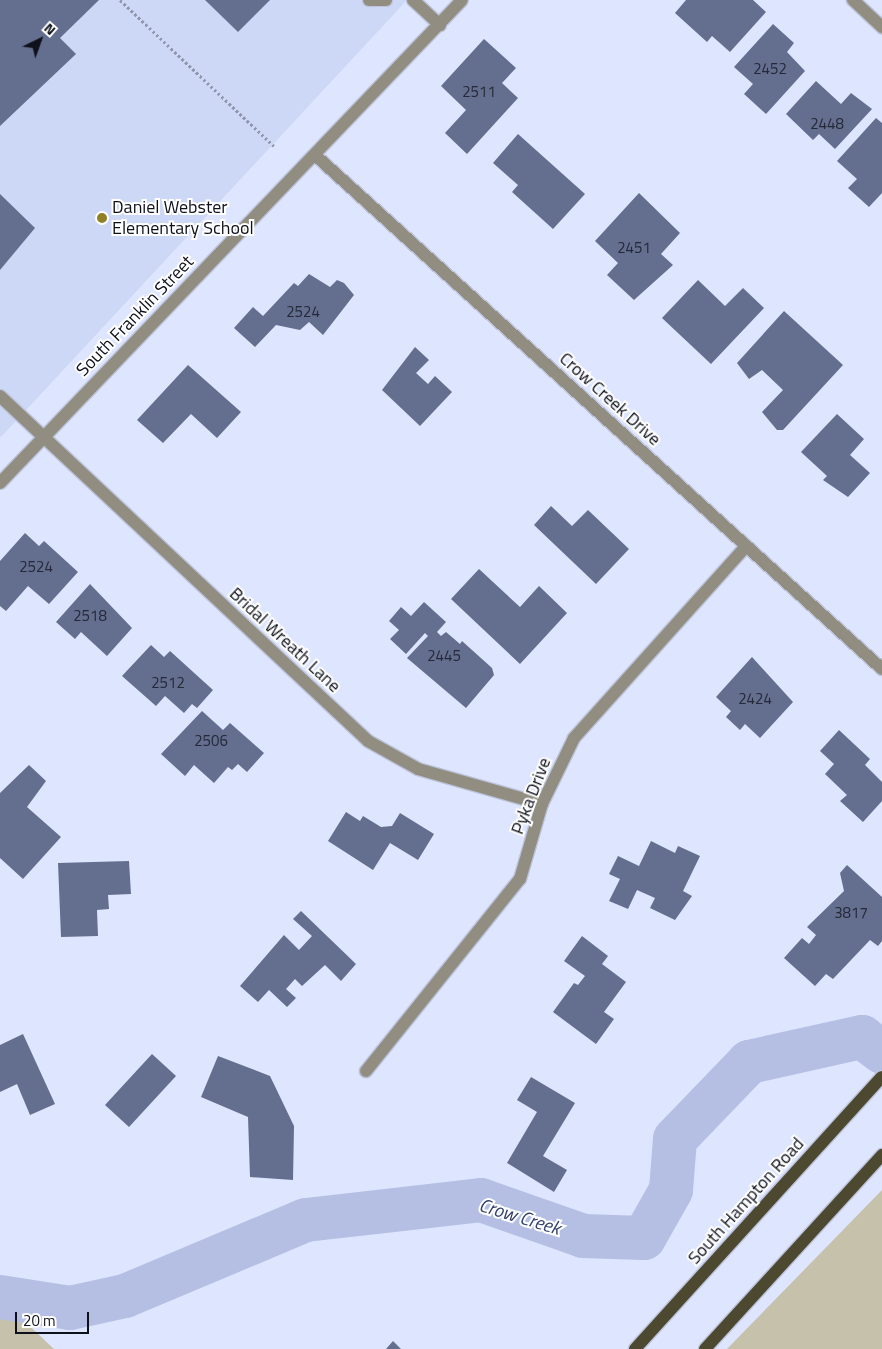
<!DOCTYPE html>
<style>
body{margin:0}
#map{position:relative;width:882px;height:1349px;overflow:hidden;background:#dde5ff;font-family:"Titillium Web",sans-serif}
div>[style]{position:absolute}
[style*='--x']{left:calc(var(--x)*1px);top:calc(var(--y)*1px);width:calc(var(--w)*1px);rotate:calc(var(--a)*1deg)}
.built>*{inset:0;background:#cdd7f6}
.green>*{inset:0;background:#c6c1aa}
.river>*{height:44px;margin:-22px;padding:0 22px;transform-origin:22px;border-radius:22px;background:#b4bfe3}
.building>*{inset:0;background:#646e8e}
.path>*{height:3px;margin-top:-1.5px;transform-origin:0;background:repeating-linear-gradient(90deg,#9096ab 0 2.5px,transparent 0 5px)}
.roads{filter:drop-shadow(1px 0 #bcc3db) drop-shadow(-1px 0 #bcc3db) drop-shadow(0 1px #bcc3db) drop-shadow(0 -1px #bcc3db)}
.minor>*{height:12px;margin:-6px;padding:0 6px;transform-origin:6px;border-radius:6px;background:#918e81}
.major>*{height:12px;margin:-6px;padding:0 6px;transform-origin:6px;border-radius:6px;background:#4d4830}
.dots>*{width:14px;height:14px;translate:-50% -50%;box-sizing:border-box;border:2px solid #fff;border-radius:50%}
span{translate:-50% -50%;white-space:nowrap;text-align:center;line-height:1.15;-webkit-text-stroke:4px #fff;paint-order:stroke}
.number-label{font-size:15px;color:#242838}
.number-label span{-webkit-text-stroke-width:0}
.poi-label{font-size:18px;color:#0e111c}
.left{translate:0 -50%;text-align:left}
.street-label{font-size:18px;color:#0e111c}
.water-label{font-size:19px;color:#323e6d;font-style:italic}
.north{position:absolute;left:15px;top:15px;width:50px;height:50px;-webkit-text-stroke:4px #fff;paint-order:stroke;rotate:42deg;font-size:14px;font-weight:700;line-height:20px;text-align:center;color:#0e111c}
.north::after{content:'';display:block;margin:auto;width:18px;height:22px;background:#0e111c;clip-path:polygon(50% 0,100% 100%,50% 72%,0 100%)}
.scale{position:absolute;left:15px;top:1312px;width:74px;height:22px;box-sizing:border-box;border:2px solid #0e111c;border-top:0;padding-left:6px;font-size:15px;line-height:18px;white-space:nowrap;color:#0e111c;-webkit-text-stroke:4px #fff;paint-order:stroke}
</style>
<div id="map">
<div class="built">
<i style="clip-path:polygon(0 0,407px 0,1px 437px,0 436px)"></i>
</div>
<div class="green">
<i style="clip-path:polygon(882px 1190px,882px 1349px,727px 1349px)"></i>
<i style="clip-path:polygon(0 1298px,54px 1349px,0 1349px)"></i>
</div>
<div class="river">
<i style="--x:0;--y:1297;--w:71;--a:8.9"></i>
<i style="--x:70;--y:1308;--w:56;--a:-12.3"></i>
<i style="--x:125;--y:1296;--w:196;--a:-22.8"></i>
<i style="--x:306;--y:1220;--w:176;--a:-6.5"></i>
<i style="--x:481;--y:1200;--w:108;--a:19.4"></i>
<i style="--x:583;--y:1236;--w:61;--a:1.9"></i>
<i style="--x:644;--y:1238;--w:55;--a:-60.6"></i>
<i style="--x:671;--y:1190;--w:51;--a:-85.5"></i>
<i style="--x:675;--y:1139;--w:107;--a:-46.1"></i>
<i style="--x:749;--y:1062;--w:116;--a:-12.5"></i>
<i style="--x:862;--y:1037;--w:25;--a:37"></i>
</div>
<div class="building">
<i style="clip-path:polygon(0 0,99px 0,60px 38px,76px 54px,0 126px)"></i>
<i style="clip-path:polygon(205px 0,270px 0,238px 32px)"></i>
<i style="clip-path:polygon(686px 0,753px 0,766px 12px,730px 52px,712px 36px,707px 42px,675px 13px)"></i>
<i style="clip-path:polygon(773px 24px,794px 43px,787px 52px,805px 71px,766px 114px,744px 94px,753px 84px,734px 67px)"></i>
<i style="clip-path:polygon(484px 39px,516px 68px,502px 83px,518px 98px,467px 154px,445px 133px,466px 110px,441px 86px)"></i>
<i style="clip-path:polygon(816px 81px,841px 104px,851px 93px,872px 109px,835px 149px,819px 134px,813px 140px,786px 114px)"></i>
<i style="clip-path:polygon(876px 118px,882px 123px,882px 193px,869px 207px,848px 188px,857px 179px,837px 161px)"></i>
<i style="clip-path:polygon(518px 134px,585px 194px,553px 229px,512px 192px,518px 185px,493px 163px)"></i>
<i style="clip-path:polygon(639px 193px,680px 233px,661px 254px,673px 265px,634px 300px,607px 275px,618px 263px,595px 241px)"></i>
<i style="clip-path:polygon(0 194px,35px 228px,0 270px)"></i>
<i style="clip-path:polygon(309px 274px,330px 287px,337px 280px,344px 283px,354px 295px,323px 335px,309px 322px,300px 330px,276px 325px,255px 347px,234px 328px,253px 307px,263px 316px,294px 283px,298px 286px)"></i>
<i style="clip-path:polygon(698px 280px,725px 306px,743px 288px,764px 308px,711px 364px,662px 318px)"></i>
<i style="clip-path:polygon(784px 311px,843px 365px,783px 430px,777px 430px,762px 412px,783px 390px,762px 370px,749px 379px,737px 363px)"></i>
<i style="clip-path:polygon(415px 347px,429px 360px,416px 373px,428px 384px,435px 376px,452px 392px,420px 426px,382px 390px)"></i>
<i style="clip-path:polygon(188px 365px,241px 412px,217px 438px,191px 414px,163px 443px,137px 420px)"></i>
<i style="clip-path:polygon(837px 414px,864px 439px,850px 455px,870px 473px,848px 497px,823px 480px,827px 476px,801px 452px)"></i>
<i style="clip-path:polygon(551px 506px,572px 526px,588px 510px,629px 549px,596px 584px,534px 525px)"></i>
<i style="clip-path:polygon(25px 533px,39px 546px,44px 541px,78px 572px,49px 604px,28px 586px,6px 611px,0 606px,0 561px)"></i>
<i style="clip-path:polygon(479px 569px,520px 607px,539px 586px,567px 613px,520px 664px,451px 599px)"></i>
<i style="clip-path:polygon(90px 584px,132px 628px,107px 656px,81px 632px,75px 639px,56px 622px)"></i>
<i style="clip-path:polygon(424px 602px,446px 622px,437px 632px,441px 636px,446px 632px,460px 644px,462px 641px,492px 668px,494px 675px,466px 708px,407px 658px,428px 636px,425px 633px,406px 654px,390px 639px,399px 630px,389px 621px,401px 607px,411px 616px)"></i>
<i style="clip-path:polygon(151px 645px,164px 657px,170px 651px,213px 690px,197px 708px,192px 704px,184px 713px,165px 696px,156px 706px,122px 676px)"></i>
<i style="clip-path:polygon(752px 657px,793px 702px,760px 738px,745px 724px,740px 730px,726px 717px,731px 711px,716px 697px)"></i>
<i style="clip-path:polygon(202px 711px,223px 730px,230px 723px,264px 753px,247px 772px,238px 764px,232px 770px,228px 767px,214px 783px,194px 765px,185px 776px,161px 754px)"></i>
<i style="clip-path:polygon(839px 730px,870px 759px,865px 765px,882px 782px,882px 801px,863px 822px,840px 801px,847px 795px,825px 774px,834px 764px,820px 751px)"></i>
<i style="clip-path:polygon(29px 765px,46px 781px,27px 807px,61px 837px,23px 879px,0 858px,0 793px)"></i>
<i style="clip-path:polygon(346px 812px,360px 821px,363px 816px,381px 827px,392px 826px,400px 813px,434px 834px,418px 860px,390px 843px,373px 870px,328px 841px)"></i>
<i style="clip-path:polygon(651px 841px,675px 853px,678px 846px,700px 856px,683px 891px,692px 896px,675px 920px,650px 908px,655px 898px,637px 890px,628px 909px,609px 901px,620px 879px,609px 874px,618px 856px,639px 866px)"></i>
<i style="clip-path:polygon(129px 861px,131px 894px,108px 895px,109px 909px,97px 910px,98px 936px,61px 937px,58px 863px)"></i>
<i style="clip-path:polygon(847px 865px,882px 897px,882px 941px,878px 946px,870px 940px,833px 979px,826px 974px,815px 986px,784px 958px,802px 938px,809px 944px,816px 935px,807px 927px,844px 891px,840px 873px)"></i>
<i style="clip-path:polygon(301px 911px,356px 964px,341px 981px,325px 965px,302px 986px,295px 979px,286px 989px,296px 998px,287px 1007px,269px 990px,258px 1002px,240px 986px,284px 935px,299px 950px,312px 936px,293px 919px)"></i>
<i style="clip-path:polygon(582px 936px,608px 956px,602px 964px,626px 982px,604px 1012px,614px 1019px,596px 1044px,553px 1012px,574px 983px,578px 985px,585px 976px,564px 961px)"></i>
<i style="clip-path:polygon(23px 1034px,55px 1104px,30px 1115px,17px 1084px,0 1092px,0 1045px)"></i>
<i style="clip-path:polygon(152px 1054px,176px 1076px,129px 1127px,105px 1105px)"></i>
<i style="clip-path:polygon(218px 1056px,270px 1076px,294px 1126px,293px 1180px,250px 1177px,248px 1117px,201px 1097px)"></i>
<i style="clip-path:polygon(531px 1077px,575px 1103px,543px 1156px,567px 1170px,554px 1192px,507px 1163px,537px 1112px,517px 1100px)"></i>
<i style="clip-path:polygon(393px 1341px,401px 1349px,386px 1349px)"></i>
</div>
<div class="path">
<i style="--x:120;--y:0;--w:212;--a:43.5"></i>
</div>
<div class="roads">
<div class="minor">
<i style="--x:369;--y:0;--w:17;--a:0"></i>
<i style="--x:413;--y:0;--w:37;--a:43"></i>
<i style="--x:853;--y:0;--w:40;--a:43"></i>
<i style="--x:315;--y:155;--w:765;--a:42.19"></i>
<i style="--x:0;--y:396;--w:504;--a:43.15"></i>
<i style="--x:368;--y:741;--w:57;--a:29.2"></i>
<i style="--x:418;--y:769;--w:129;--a:15.8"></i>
<i style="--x:0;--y:483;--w:668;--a:-46.27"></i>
<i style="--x:366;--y:1071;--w:246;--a:-51.3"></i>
<i style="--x:520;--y:879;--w:78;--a:-73.7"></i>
<i style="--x:542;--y:804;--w:73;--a:-64.1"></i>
<i style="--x:574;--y:738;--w:258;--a:-48.1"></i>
</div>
<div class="major">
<i style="--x:635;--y:1349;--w:367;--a:-47.8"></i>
<i style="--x:705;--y:1349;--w:263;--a:-47.6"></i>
</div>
</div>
<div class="dots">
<i style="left:102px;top:218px;background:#907f26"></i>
</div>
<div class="number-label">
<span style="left:770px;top:69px">2452</span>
<span style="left:479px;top:92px">2511</span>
<span style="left:827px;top:124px">2448</span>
<span style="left:634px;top:248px">2451</span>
<span style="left:303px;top:312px">2524</span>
<span style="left:36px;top:567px">2524</span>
<span style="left:90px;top:616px">2518</span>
<span style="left:444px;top:656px">2445</span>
<span style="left:168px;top:683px">2512</span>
<span style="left:755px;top:699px">2424</span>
<span style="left:211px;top:741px">2506</span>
<span style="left:851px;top:913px">3817</span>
</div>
<div class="poi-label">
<span class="left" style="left:112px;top:218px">Daniel Webster<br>Elementary School</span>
</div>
<div class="street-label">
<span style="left:135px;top:316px;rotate:-46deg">South Franklin Street</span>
<span style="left:610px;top:399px;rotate:42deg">Crow Creek Drive</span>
<span style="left:285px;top:640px;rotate:43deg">Bridal Wreath Lane</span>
<span style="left:531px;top:796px;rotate:-69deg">Pyka Drive</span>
<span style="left:746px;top:1201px;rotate:-48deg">South Hampton Road</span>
</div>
<div class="water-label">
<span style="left:520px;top:1216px;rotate:17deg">Crow Creek</span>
</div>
<div class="north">N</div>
<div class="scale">20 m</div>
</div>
